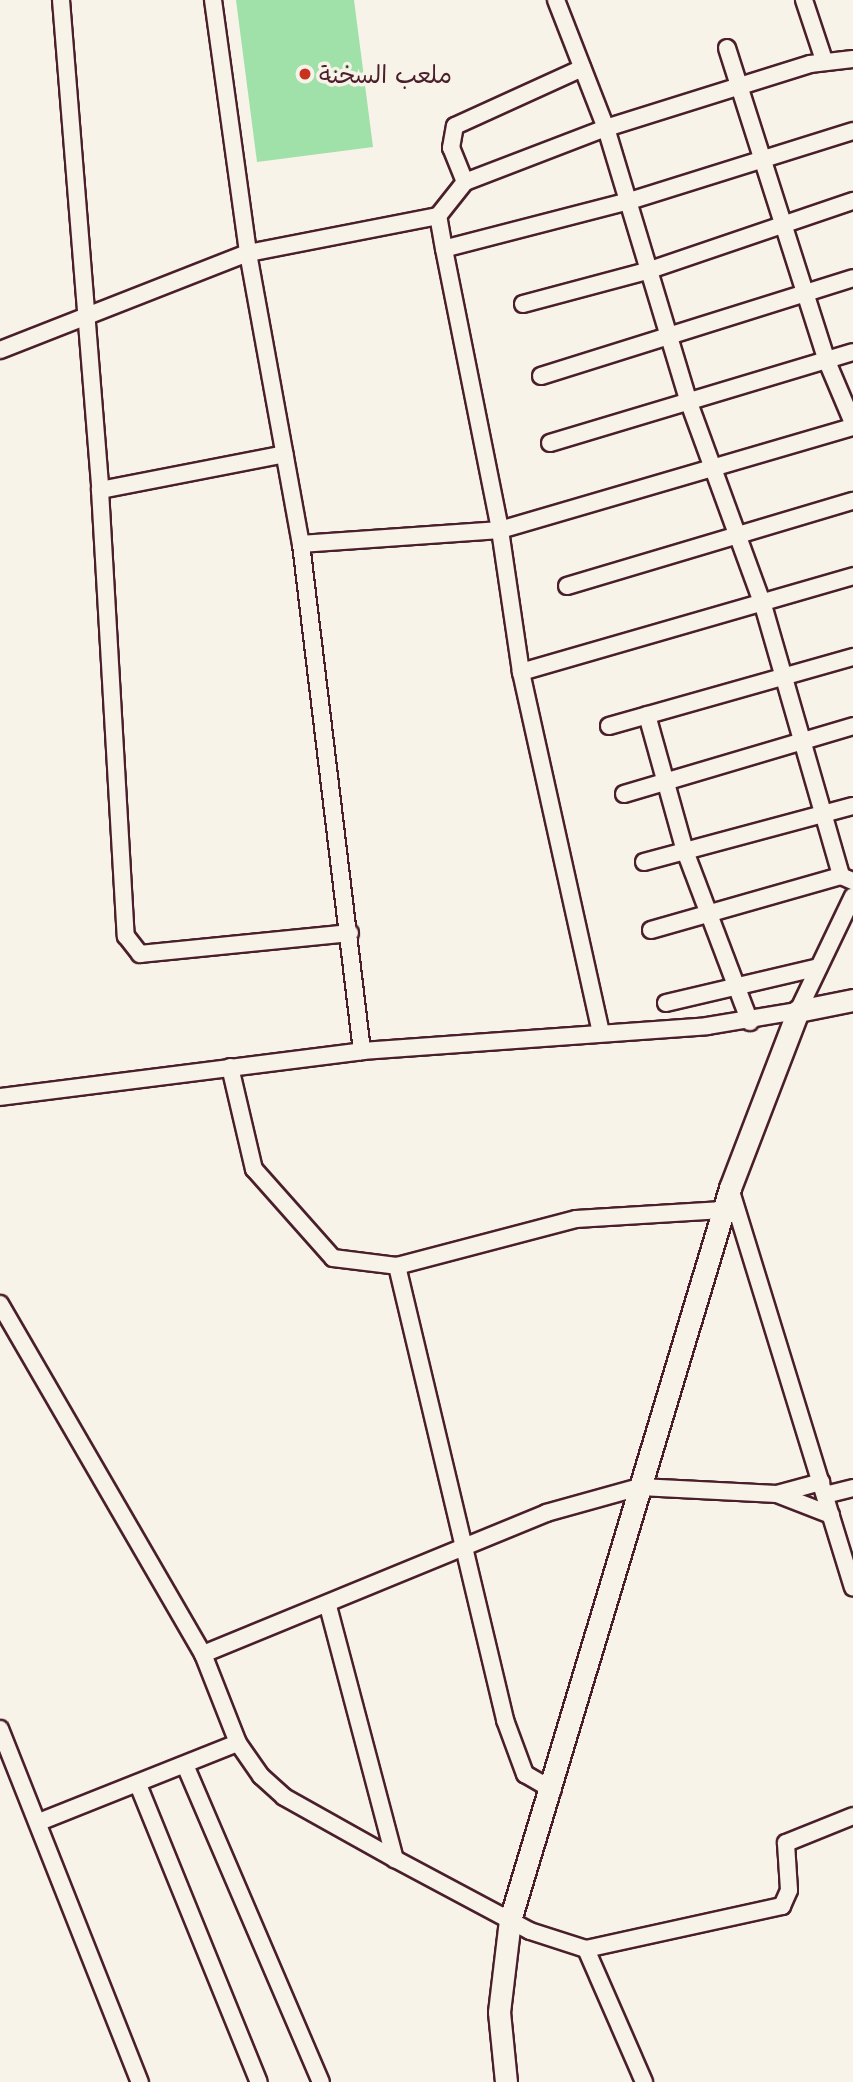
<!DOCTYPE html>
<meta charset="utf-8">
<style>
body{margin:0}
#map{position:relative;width:853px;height:2082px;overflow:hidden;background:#f7f3e8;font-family:"Playpen Sans","Playpen Sans Arabic",sans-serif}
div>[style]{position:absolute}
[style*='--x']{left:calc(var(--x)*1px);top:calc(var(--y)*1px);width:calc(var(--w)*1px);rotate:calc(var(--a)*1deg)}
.green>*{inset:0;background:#a0e0a9}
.roads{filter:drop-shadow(2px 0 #4a1f2b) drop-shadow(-2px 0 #4a1f2b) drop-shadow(0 2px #4a1f2b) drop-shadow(0 -2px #4a1f2b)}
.minor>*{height:16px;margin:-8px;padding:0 8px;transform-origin:8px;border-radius:8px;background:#f7f3e8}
.tertiary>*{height:21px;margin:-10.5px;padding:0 10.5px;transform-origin:10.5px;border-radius:10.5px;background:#f7f3e8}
.dots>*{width:19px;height:19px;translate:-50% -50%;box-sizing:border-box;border:4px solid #f7f3e8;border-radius:50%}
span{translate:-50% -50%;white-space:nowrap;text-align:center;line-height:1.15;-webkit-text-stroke:7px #f7f3e8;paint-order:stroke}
.poi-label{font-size:24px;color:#4a1f2b}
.left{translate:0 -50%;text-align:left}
</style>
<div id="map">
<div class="green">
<i style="clip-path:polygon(236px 0,354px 0,373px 147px,257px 162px)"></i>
</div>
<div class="roads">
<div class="minor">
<i style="--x:61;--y:0;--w:492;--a:85.4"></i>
<i style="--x:100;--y:490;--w:447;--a:86.7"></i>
<i style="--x:126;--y:936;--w:23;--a:52"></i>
<i style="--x:140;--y:954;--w:211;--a:-5.7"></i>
<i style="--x:213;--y:0;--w:255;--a:82.1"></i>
<i style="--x:248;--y:253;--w:296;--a:79.7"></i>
<i style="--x:301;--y:544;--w:511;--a:83.14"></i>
<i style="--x:556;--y:0;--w:137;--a:68.7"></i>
<i style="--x:606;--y:128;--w:284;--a:73.2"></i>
<i style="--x:688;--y:400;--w:218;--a:69.9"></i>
<i style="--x:763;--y:605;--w:282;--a:73.9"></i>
<i style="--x:804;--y:0;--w:63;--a:71.6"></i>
<i style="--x:727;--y:48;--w:326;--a:72.3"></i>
<i style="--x:826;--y:359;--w:69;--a:67.1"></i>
<i style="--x:853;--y:131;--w:235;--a:162.6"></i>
<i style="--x:629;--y:201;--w:191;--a:165.5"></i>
<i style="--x:444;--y:249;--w:287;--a:78.7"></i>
<i style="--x:500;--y:530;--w:368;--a:-16.3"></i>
<i style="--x:465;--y:182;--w:151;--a:-21"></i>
<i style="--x:606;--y:128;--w:214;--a:-17.4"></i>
<i style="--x:810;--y:64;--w:43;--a:-6.6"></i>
<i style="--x:444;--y:249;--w:34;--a:-100"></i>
<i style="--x:438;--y:216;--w:43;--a:-51.5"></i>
<i style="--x:465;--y:182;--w:37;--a:-112"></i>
<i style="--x:451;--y:148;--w:22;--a:-80"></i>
<i style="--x:455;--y:126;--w:140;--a:-24.5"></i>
<i style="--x:523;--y:304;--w:128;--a:-14.9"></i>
<i style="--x:647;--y:271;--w:218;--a:-18.8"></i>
<i style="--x:0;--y:350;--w:266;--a:-21.4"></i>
<i style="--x:248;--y:253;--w:194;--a:-11"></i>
<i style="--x:541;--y:376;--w:327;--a:-17.4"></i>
<i style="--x:550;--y:443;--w:316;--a:-16.7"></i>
<i style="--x:100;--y:490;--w:188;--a:-11"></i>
<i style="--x:301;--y:544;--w:199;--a:-4"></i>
<i style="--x:500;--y:530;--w:144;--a:81.6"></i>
<i style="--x:521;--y:672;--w:369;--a:77.5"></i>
<i style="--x:567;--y:586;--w:298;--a:-16.6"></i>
<i style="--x:521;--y:672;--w:346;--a:-16.1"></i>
<i style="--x:647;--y:715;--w:141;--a:74.4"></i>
<i style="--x:685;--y:851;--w:183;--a:69.2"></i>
<i style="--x:609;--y:726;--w:254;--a:-15.8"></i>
<i style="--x:624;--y:794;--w:239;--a:-16.5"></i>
<i style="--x:644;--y:862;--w:216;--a:-15"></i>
<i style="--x:651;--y:930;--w:198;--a:-15.9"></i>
<i style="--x:841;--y:876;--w:13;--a:23"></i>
<i style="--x:666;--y:1003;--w:157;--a:-13.2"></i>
<i style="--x:230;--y:1067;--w:105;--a:76.8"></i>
<i style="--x:254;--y:1169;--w:119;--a:48.4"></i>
<i style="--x:333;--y:1258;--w:64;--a:7.1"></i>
<i style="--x:397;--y:1266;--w:185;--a:-14.7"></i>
<i style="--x:576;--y:1219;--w:147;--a:-3.5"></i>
<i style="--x:0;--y:1097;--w:365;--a:-7.2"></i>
<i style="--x:362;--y:1051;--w:346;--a:-4.1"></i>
<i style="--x:707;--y:1026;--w:92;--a:-9.4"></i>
<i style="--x:798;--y:1011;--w:127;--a:-64.4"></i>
<i style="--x:730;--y:1188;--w:418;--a:72.9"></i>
<i style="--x:397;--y:1266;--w:467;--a:76.6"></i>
<i style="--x:505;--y:1720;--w:58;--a:69.7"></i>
<i style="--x:525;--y:1774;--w:32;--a:30"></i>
<i style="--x:0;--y:1304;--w:405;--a:59.9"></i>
<i style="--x:203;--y:1654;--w:96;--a:68.5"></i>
<i style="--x:238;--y:1743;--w:40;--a:55.1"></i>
<i style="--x:261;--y:1776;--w:31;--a:42"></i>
<i style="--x:284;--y:1797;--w:127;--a:29.2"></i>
<i style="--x:395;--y:1859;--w:153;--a:28.1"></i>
<i style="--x:530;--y:1931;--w:59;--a:17.8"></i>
<i style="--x:586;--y:1949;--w:145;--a:66.4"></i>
<i style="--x:777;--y:1494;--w:46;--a:-15.3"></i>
<i style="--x:825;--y:1495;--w:29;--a:-14"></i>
<i style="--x:328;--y:1606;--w:262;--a:75.2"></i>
<i style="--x:203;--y:1654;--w:371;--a:-22.3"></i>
<i style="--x:546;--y:1513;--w:98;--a:-15.5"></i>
<i style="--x:640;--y:1487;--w:137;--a:2.9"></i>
<i style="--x:777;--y:1494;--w:58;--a:21.3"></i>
<i style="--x:0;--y:1729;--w:380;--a:68.4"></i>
<i style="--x:185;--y:1765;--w:345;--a:66.8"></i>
<i style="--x:139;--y:1787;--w:318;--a:67.9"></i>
<i style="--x:39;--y:1822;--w:214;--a:-21.7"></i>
<i style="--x:586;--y:1949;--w:201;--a:-12.4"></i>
<i style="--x:782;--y:1906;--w:17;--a:-66"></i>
<i style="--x:789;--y:1890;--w:47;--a:-93.7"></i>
<i style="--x:786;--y:1843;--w:72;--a:-21.9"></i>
</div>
<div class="tertiary">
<i style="--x:506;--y:2082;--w:70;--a:-95.7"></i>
<i style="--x:499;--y:2012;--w:93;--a:-83.2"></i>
<i style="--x:510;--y:1920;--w:764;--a:-73.27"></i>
<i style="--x:730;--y:1188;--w:190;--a:-69"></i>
<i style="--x:798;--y:1011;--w:56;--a:-11.3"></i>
</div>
</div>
<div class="dots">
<i style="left:305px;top:74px;background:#c8321e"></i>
</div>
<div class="poi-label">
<span class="left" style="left:319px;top:74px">ملعب السخنة</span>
</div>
</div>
